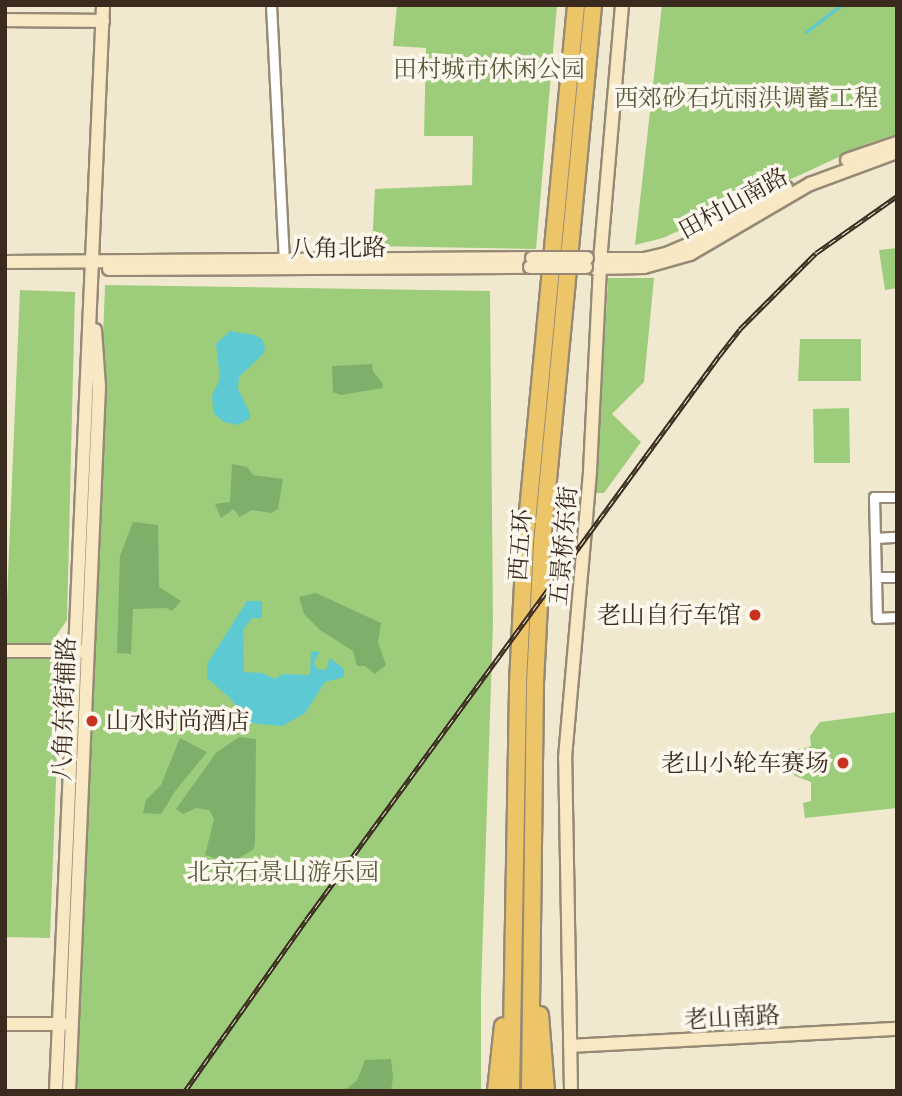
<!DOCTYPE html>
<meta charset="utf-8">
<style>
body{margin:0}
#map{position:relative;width:902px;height:1096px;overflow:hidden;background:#f1e9cf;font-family:"EB Garamond","Noto Serif SC",serif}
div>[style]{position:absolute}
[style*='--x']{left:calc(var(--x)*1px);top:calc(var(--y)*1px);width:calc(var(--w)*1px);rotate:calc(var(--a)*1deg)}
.green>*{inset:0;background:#9dcc7b}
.forest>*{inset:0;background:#7eb06b}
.water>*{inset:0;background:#5dc9d3}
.stream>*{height:2.5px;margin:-1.25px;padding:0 1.25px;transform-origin:1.25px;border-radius:1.25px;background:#5dc9d3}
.roads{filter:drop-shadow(2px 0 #968a76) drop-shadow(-2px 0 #968a76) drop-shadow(0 2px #968a76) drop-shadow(0 -2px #968a76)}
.street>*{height:9px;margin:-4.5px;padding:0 4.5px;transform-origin:4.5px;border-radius:4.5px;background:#fff}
.secondary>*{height:12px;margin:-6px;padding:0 6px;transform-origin:6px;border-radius:6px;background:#f8e8c3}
.highway>*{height:16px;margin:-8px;padding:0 8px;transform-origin:8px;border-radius:8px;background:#edc569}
.rail>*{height:5px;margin-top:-2.5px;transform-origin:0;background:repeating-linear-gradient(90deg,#fbf7ec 0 8px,#3b2a1e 0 16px);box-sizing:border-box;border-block:2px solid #3b2a1e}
.bridges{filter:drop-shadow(2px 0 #968a76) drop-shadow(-2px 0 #968a76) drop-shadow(0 2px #968a76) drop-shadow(0 -2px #968a76)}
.secondary-bridge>*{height:12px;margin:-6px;padding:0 6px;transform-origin:6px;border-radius:6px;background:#f8e8c3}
.dots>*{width:19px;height:19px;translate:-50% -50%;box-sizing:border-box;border:4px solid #fbf7ec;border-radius:50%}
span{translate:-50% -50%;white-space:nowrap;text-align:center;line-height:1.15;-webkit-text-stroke:7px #fbf7ec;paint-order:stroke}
.park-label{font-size:24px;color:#585b3a}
.street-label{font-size:24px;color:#3b2a1e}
.poi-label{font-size:24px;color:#3b2a1e}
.right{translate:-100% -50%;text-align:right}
.left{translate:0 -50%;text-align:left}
.frame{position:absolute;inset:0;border:7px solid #3b2a1e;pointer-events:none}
</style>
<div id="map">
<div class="green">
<i style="clip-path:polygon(397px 5px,557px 5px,536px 249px,372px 246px,375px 189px,472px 185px,473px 136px,424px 136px,426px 48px,393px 46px)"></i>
<i style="clip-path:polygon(662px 5px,897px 5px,897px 134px,867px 144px,663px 238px,635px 245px)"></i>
<i style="clip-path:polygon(897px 248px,897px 288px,885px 290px,879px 250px)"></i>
<i style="clip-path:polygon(608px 278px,654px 278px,644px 382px,612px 414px,641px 442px,604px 493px,596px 493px)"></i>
<i style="clip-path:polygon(105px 285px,490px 291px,493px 623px,481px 992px,481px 1091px,77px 1091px,80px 936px)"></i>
<i style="clip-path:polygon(20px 290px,75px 292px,67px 620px,54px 639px,53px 666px,60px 677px,50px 938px,5px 937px,5px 647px)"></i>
<i style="clip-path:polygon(800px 339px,861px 339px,861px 381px,798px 381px)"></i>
<i style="clip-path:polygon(849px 408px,850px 463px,814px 463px,813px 409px)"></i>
<i style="clip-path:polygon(897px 712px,897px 808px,805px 818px,803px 803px,811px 801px,811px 782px,795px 776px,788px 768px,788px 758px,794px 751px,811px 746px,810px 736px,820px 722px)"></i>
</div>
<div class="forest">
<i style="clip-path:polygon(372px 364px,373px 371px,383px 384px,382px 388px,341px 395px,333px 392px,332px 366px)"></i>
<i style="clip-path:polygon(232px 464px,247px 467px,253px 475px,283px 479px,278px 509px,271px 513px,252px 510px,239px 517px,234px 509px,221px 518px,215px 504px,230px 502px)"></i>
<i style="clip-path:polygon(133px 522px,158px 525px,159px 587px,181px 601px,172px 611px,166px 608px,133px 609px,131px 654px,117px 653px,120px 556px)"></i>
<i style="clip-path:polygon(316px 593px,381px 623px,378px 642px,386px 665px,375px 674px,365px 666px,357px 666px,353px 651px,320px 630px,304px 614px,299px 597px)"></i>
<i style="clip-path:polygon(239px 737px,256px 739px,255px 840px,254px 849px,231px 863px,205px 855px,214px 819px,209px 810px,196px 808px,183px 814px,176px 809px,216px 753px)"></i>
<i style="clip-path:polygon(180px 738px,207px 752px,176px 790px,161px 814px,143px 813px,146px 800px,161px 785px)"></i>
<i style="clip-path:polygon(391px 1059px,393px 1077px,391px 1091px,334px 1091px,348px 1088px,357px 1080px,365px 1060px)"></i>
</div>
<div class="water">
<i style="clip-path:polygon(230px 331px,254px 335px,262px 339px,265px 347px,264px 353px,239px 377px,238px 389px,250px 413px,250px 418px,238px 425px,224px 422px,214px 414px,213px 407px,212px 396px,220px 379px,216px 344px)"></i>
<i style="clip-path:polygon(247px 601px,262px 601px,262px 618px,252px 618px,243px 630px,244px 672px,262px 673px,275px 679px,283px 674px,310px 675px,311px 651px,320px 652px,314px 662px,317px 669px,326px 670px,330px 658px,344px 669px,344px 677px,325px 682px,305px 713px,282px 726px,250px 723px,229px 697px,207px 678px,207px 664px)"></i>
</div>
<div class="stream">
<i style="--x:806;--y:32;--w:44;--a:-37.6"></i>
</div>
<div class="roads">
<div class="street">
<i style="--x:271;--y:5;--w:254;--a:87.1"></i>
<i style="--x:897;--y:497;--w:23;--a:180"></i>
<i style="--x:874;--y:497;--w:121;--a:88.6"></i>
<i style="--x:877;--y:618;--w:20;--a:-3"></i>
<i style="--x:875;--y:538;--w:22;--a:-3"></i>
<i style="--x:876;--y:577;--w:21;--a:0"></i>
</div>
<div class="secondary">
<i style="--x:5;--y:20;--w:98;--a:0.6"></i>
<i style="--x:847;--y:160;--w:53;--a:-18.8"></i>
<i style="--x:595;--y:259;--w:49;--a:0"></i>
<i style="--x:644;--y:259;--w:23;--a:-13"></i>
<i style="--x:666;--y:254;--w:30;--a:-23"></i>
<i style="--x:694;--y:242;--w:107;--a:-30.4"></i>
<i style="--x:5;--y:262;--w:527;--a:-0.43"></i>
<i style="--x:593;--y:268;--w:51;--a:-1.1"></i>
<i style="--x:644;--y:267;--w:48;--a:-15.8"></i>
<i style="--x:690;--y:254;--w:139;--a:-30.3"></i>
<i style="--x:810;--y:184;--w:93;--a:-20.2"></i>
<i style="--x:109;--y:269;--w:421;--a:-0.3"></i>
<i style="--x:5;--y:651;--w:77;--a:0"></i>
<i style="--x:5;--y:1024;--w:59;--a:0"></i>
<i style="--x:570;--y:1046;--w:327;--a:-3"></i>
<i style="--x:56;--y:1091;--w:1087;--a:-87.52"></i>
<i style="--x:69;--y:1091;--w:705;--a:-87.56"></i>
<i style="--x:99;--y:387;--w:57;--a:-94"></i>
<i style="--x:571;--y:1091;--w:333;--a:-91"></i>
<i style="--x:565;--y:758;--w:288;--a:-85"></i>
<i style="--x:590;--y:471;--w:221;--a:-87.2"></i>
<i style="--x:601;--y:250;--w:246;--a:-85.1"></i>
</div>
<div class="highway">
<i style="--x:540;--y:1015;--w:76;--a:85.5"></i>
<i style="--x:496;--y:1091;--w:65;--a:-83.9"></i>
<i style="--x:511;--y:1091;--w:408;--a:-89"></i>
<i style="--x:518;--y:683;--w:140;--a:-87.1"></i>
<i style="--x:525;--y:543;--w:540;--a:-84.58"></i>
<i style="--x:530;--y:1091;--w:408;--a:-89.3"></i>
<i style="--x:535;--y:683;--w:140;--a:-87.1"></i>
<i style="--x:542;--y:543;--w:540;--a:-84.58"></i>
</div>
</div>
<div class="rail">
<i style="--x:185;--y:1091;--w:209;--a:-54.7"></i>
<i style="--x:306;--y:920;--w:699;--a:-53.79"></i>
<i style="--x:719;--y:356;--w:34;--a:-52"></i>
<i style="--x:740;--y:329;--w:107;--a:-45"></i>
<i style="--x:816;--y:253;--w:99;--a:-35.1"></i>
</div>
<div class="bridges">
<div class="secondary-bridge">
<i style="--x:532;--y:258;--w:55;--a:0"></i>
<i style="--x:530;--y:267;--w:56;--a:0"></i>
</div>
</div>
<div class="dots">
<i style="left:755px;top:615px;background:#c8321e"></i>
<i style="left:92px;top:721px;background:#c8321e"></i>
<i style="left:843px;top:763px;background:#c8321e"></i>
</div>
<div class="park-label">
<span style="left:489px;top:69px">田村城市休闲公园</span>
<span style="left:746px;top:98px">西郊砂石坑雨洪调蓄工程</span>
<span style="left:283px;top:872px">北京石景山游乐园</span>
</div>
<div class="street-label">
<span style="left:733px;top:203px;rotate:-29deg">田村山南路</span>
<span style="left:338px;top:248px;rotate:-1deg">八角北路</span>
<span style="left:520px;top:545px;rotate:-86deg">西五环</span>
<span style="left:563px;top:546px;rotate:-85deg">五景桥东街</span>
<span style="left:64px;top:709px;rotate:-88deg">八角东街辅路</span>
<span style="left:732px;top:1017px;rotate:-3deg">老山南路</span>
</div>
<div class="poi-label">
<span class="right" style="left:741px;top:615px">老山自行车馆</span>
<span class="left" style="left:106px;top:721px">山水时尚酒店</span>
<span class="right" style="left:829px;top:763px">老山小轮车赛场</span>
</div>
<div class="frame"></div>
</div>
